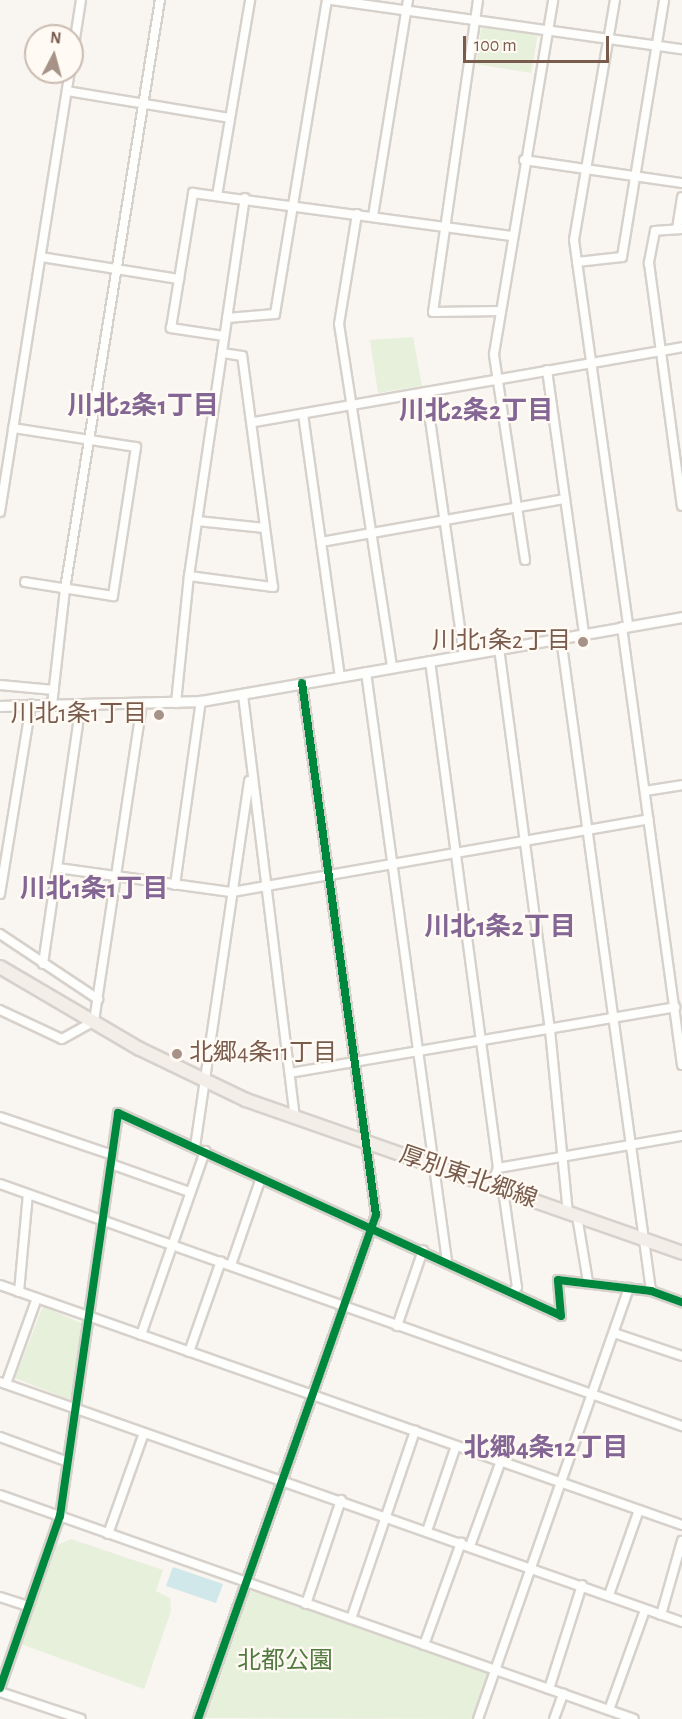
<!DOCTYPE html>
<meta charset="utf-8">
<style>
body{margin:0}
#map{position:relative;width:682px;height:1719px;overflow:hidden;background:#f9f5f0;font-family:"Alegreya Sans","Noto Sans JP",sans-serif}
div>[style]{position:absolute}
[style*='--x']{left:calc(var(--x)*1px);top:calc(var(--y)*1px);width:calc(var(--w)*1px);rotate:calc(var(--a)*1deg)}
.green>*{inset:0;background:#e7f0db}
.water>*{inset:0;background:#d0e8ea}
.roads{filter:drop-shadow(2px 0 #d7d1cb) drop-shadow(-2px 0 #d7d1cb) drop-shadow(0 2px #d7d1cb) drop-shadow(0 -2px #d7d1cb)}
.minor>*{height:8px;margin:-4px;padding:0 4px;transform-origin:4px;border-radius:4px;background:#fefefd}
.tertiary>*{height:9px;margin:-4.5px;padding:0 4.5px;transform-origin:4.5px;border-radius:4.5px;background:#fefefd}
.primary>*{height:12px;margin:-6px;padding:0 6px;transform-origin:6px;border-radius:6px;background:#f3eee8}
.cycleway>*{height:8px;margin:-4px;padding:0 4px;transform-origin:4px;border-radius:4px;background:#00873e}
.dots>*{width:16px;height:16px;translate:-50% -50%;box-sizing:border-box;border:3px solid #fffaf3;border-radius:50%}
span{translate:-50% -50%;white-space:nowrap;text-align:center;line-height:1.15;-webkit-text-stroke:4.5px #fffaf3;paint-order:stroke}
.poi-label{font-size:24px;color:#7a5c4d}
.right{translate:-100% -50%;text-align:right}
.left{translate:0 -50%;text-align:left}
.street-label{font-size:24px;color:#7a5c4d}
.park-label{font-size:24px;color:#537a41}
.neighbourhood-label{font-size:26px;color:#846695;font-weight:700}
.north{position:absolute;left:24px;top:24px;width:60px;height:60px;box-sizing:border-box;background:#fffaf3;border:2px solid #cabbb1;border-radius:50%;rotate:6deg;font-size:16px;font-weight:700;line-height:24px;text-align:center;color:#7a5c4d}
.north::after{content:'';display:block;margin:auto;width:21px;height:27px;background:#a69286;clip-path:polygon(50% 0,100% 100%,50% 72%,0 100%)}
.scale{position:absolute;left:463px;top:36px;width:146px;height:27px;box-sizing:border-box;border:3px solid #7a5c4d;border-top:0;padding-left:8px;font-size:18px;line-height:21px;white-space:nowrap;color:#7a5c4d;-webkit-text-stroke:4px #fffaf3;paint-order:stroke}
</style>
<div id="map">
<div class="green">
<i style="clip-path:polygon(489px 26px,538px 33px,531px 73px,476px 64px,481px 29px)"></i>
<i style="clip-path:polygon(413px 337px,422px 386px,378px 393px,370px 340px)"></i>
<i style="clip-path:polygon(43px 1306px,83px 1324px,72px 1397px,68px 1399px,15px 1378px)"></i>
<i style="clip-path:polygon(71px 1539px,163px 1570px,156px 1591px,170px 1598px,171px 1611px,144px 1689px,21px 1644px,56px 1546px)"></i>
<i style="clip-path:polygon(249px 1589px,489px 1671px,472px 1719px,204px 1718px)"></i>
</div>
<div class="water">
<i style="clip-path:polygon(173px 1567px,223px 1584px,216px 1603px,166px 1586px)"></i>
</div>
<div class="roads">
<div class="minor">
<i style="--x:332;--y:0;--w:353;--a:8"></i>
<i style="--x:478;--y:0;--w:315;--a:98.2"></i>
<i style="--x:433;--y:312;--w:68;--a:-0.8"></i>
<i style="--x:615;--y:0;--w:243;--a:99.7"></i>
<i style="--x:574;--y:240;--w:390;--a:82"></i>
<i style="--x:72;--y:58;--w:59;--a:-81.2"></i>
<i style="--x:67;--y:91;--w:165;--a:9.4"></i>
<i style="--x:524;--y:160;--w:160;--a:8.3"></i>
<i style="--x:217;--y:196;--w:199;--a:-80.4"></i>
<i style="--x:357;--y:214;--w:111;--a:99.3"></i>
<i style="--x:339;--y:324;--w:347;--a:81.2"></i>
<i style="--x:373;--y:216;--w:219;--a:-80.8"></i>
<i style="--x:677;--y:229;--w:32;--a:-81"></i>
<i style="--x:682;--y:229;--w:27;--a:176"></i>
<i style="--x:655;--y:231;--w:33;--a:101"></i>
<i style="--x:649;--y:263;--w:245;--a:82.3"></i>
<i style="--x:41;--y:257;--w:140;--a:9.1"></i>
<i style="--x:577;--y:262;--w:45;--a:-6.3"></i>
<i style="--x:622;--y:257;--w:260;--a:-80.7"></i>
<i style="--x:227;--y:318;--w:48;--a:-4.8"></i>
<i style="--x:275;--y:314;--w:318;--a:-80.6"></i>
<i style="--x:224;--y:336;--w:54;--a:-171.4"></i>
<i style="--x:171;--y:328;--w:137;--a:-80.7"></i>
<i style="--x:193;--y:193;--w:321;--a:7.7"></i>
<i style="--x:547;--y:370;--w:266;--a:82"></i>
<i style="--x:426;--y:392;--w:266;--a:81.8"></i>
<i style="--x:303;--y:414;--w:266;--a:82"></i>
<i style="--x:254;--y:422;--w:435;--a:-9.9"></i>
<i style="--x:13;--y:428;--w:124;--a:8.8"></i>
<i style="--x:136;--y:447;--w:151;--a:98.8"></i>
<i style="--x:113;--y:596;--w:89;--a:-171"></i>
<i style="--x:0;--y:512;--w:446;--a:-81"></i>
<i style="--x:197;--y:521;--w:68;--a:5.9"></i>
<i style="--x:321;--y:542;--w:248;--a:-10"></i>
<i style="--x:525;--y:560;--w:208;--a:-98.6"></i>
<i style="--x:494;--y:354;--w:359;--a:-80.5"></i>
<i style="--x:189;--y:576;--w:85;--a:7.5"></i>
<i style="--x:273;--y:587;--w:233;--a:-97.6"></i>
<i style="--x:242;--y:356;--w:20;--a:-171"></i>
<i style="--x:622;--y:627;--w:442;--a:82.2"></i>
<i style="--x:561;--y:638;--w:659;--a:82.15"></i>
<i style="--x:499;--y:648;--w:385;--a:82.4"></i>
<i style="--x:550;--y:1030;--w:184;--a:84.4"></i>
<i style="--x:430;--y:661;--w:512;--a:82.36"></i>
<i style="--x:366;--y:672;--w:595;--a:82.17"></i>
<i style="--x:0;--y:685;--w:54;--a:5.3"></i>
<i style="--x:243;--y:695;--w:425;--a:83"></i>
<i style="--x:176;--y:703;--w:128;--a:-84.2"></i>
<i style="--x:189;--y:576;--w:382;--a:-81.6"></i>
<i style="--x:52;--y:705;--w:117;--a:-83.6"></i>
<i style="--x:65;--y:589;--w:597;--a:-80.84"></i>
<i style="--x:645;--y:791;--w:37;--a:-9"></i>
<i style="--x:58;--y:868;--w:176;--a:7.9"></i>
<i style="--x:232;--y:892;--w:423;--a:-9.9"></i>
<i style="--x:175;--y:885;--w:186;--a:-82"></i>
<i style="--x:0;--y:894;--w:192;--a:-80.7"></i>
<i style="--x:0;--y:934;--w:118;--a:33.6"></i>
<i style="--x:43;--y:964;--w:262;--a:-81.7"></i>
<i style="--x:0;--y:1010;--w:68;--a:25.1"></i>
<i style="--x:62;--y:1039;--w:37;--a:-29"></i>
<i style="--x:94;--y:1021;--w:321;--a:-81.4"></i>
<i style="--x:290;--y:1073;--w:391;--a:-9.7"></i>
<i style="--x:0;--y:1117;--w:118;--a:18.7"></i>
<i style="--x:195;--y:1147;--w:370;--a:-81.6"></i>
<i style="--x:111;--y:1164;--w:83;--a:19.7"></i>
<i style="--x:0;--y:1184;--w:724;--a:19.54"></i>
<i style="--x:492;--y:1185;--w:18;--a:-71"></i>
<i style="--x:498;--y:1168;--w:187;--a:-9.9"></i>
<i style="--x:503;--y:1190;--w:98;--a:81.8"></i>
<i style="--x:517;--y:1287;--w:6;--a:129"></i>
<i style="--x:577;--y:1216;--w:67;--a:80.5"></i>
<i style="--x:231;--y:1265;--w:92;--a:-71"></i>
<i style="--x:0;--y:1285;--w:723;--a:19.39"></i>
<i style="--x:19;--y:1292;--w:98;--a:-84.8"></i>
<i style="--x:397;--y:1326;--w:80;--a:-71.1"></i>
<i style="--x:614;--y:1333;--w:72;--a:18.7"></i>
<i style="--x:141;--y:1335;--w:195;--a:-70.8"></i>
<i style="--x:189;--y:1352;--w:96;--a:-70.6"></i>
<i style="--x:0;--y:1382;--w:723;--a:19.39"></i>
<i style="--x:6;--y:1384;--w:91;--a:-70.2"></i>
<i style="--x:0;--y:1437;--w:72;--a:20.2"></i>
<i style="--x:0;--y:1495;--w:672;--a:19.46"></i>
<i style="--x:427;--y:1531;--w:90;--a:-71.2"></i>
<i style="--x:108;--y:1534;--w:107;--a:-70.4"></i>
<i style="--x:470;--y:1546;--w:90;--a:-70"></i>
<i style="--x:609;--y:1595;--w:90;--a:-70.6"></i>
<i style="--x:0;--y:1597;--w:28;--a:18"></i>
<i style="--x:306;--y:1604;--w:110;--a:-71.4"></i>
<i style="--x:661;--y:1615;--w:77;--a:-74.2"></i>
<i style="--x:351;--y:1619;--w:199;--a:-71.2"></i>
<i style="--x:424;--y:1645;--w:109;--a:-70.1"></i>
<i style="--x:0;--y:1688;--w:182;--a:-70.8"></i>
<i style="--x:60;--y:1516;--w:407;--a:-81.8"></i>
<i style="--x:118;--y:1113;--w:487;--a:24.6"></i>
<i style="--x:561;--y:1316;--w:36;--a:-95"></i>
<i style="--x:558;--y:1280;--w:94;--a:6.7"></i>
<i style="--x:651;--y:1291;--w:33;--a:20"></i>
<i style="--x:549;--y:1689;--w:109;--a:-72.4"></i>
<i style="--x:0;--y:1692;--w:85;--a:18.4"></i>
<i style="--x:609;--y:1710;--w:106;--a:-70.2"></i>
<i style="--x:198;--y:1719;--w:535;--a:-70.55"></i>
<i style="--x:376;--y:1215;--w:537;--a:-97.92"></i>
<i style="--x:478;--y:1719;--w:457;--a:-70.7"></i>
<i style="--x:554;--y:1719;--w:27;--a:-70"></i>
</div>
<div class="tertiary">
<i style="--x:0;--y:706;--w:201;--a:-1.4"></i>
<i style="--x:201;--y:701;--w:488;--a:-9.9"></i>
</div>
<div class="primary">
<i style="--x:0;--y:967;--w:162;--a:30.4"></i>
<i style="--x:140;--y:1049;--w:118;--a:25.7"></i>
<i style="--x:246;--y:1100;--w:462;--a:19.3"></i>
</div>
</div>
<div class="cycleway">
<i style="--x:0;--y:1688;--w:182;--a:-70.8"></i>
<i style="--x:60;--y:1516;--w:407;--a:-81.8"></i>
<i style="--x:118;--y:1113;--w:487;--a:24.6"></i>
<i style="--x:561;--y:1316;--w:36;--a:-95"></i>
<i style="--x:558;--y:1280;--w:94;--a:6.7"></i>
<i style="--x:651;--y:1291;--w:33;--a:20"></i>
<i style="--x:198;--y:1719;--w:535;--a:-70.55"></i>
<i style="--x:376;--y:1215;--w:537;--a:-97.92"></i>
</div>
<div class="dots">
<i style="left:583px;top:642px;background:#a69286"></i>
<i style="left:159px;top:715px;background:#a69286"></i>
<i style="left:177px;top:1054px;background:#a69286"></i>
</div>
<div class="poi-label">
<span class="right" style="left:571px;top:642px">川北1条2丁目</span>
<span class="right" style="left:147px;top:715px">川北1条1丁目</span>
<span class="left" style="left:189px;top:1054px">北郷4条11丁目</span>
</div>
<div class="street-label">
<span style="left:468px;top:1178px;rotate:19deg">厚別東北郷線</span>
</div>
<div class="park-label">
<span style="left:285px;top:1662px">北都公園</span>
</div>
<div class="neighbourhood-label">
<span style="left:143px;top:407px">川北2条1丁目</span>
<span style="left:476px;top:412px">川北2条2丁目</span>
<span style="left:94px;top:890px">川北1条1丁目</span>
<span style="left:500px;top:928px">川北1条2丁目</span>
<span style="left:546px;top:1449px">北郷4条12丁目</span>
</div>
<div class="north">N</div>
<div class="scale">100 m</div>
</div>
